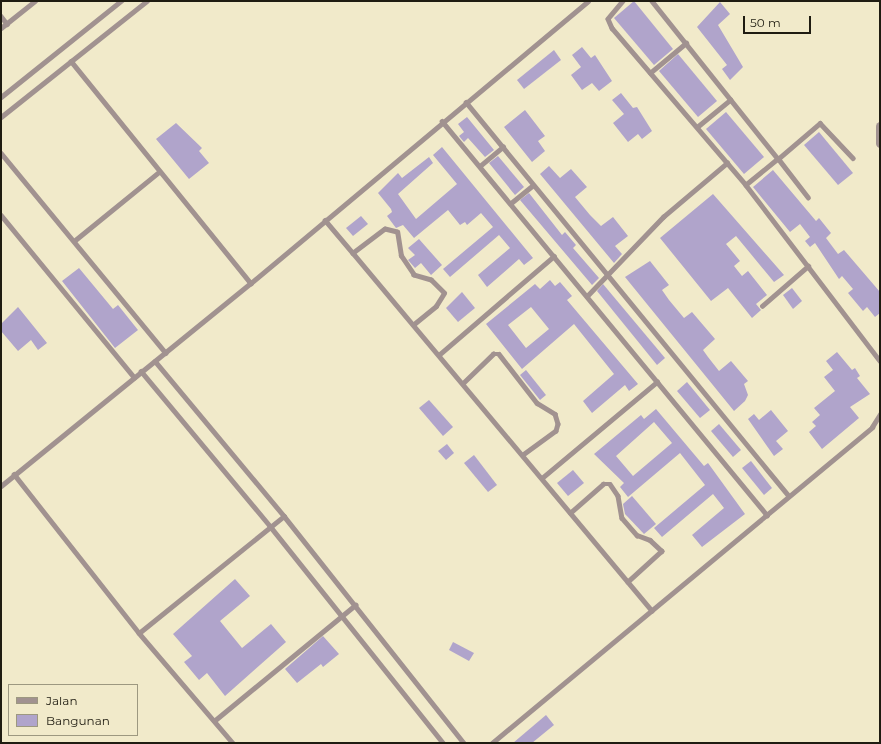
<!DOCTYPE html>
<style>
body{margin:0}
#map{position:relative;width:881px;height:744px;overflow:hidden;background:#f1eaca;font-family:Montserrat,sans-serif}
div>[style]{position:absolute}
[style*='--x']{left:calc(var(--x)*1px);top:calc(var(--y)*1px);width:calc(var(--w)*1px);rotate:calc(var(--a)*1deg)}
.building>*{inset:0;background:#b0a4cb}
.service>*{height:4.5px;margin:-2.25px;padding:0 2.25px;transform-origin:2.25px;border-radius:2.25px;background:#a19290}
.minor>*{height:9px;margin:-4.5px;padding:0 4.5px;transform-origin:4.5px;border-radius:4.5px;background:#a19290}
span{translate:-50% -50%;white-space:nowrap;text-align:center;line-height:1.15;-webkit-text-stroke:3px #f1eaca;paint-order:stroke}
.frame{position:absolute;inset:0;border:2px solid #1f1c11;pointer-events:none}
.legend{position:absolute;left:8px;top:684px;width:130px;height:52px;box-sizing:border-box;background:#f1eaca;border:1px solid #9d9880;margin:0;padding:5px 7px;list-style:none;font-size:12px;color:#1f1c11}
.legend li{display:flex;align-items:center;gap:8px;height:20px}
.legend b{width:20px;border:1px solid #9d9880}
.scale{position:absolute;left:743px;top:16px;width:68px;height:18px;box-sizing:border-box;border:2px solid #1f1c11;border-top:0;padding-left:5px;font-size:12px;line-height:14px;white-space:nowrap;color:#1f1c11;-webkit-text-stroke:3px #f1eaca;paint-order:stroke}
</style>
<div id="map">
<div class="building">
<i style="clip-path:polygon(634px 1px,673px 49px,654px 65px,614px 18px)"></i>
<i style="clip-path:polygon(720px 2px,730px 14px,718px 25px,743px 67px,730px 80px,722px 69px,727px 65px,697px 27px)"></i>
<i style="clip-path:polygon(582px 47px,591px 58px,595px 55px,612px 81px,599px 91px,592px 83px,582px 90px,571px 75px,581px 67px,572px 55px)"></i>
<i style="clip-path:polygon(554px 50px,561px 60px,524px 89px,517px 80px)"></i>
<i style="clip-path:polygon(678px 54px,717px 101px,698px 117px,659px 71px)"></i>
<i style="clip-path:polygon(621px 93px,633px 108px,637px 107px,652px 131px,642px 139px,638px 134px,628px 142px,613px 123px,624px 114px,612px 100px)"></i>
<i style="clip-path:polygon(525px 110px,545px 136px,538px 141px,545px 151px,532px 162px,504px 127px)"></i>
<i style="clip-path:polygon(726px 112px,764px 157px,744px 174px,706px 129px)"></i>
<i style="clip-path:polygon(467px 117px,494px 150px,485px 157px,468px 138px,464px 142px,459px 136px,464px 132px,458px 124px)"></i>
<i style="clip-path:polygon(176px 123px,202px 148px,199px 151px,209px 163px,189px 179px,156px 139px)"></i>
<i style="clip-path:polygon(819px 132px,853px 173px,838px 185px,804px 145px)"></i>
<i style="clip-path:polygon(442px 147px,533px 258px,524px 265px,519px 259px,487px 287px,478px 275px,510px 248px,499px 235px,450px 277px,443px 269px,493px 227px,481px 213px,467px 225px,465px 222px,460px 225px,448px 210px,414px 238px,403px 225px,396px 228px,387px 216px,392px 212px,391px 209px,378px 193px,398px 173px,402px 178px,429px 157px,433px 163px,398px 194px,416px 219px,457px 184px,433px 155px)"></i>
<i style="clip-path:polygon(498px 156px,524px 187px,515px 195px,489px 163px)"></i>
<i style="clip-path:polygon(549px 166px,560px 178px,571px 169px,587px 187px,575px 197px,590px 215px,601px 226px,613px 217px,628px 236px,615px 246px,622px 254px,614px 263px,540px 174px)"></i>
<i style="clip-path:polygon(773px 170px,816px 221px,819px 218px,831px 233px,826px 238px,838px 254px,844px 250px,880px 292px,880px 313px,875px 317px,867px 307px,863px 311px,848px 293px,853px 289px,842px 276px,839px 279px,815px 243px,810px 247px,805px 241px,810px 237px,800px 224px,790px 232px,753px 187px)"></i>
<i style="clip-path:polygon(529px 193px,562px 235px,565px 232px,576px 245px,573px 248px,599px 278px,592px 285px,520px 200px)"></i>
<i style="clip-path:polygon(713px 194px,784px 275px,774px 282px,736px 236px,726px 244px,740px 261px,734px 266px,742px 276px,748px 271px,767px 295px,756px 304px,761px 310px,752px 318px,728px 288px,711px 301px,660px 238px)"></i>
<i style="clip-path:polygon(361px 216px,368px 224px,353px 236px,346px 228px)"></i>
<i style="clip-path:polygon(419px 239px,442px 265px,431px 275px,421px 263px,415px 268px,408px 260px,415px 255px,408px 248px)"></i>
<i style="clip-path:polygon(650px 261px,669px 285px,662px 290px,669px 300px,684px 318px,692px 312px,715px 339px,703px 350px,708px 357px,719px 371px,731px 361px,748px 381px,744px 384px,748px 395px,745px 401px,734px 411px,625px 277px)"></i>
<i style="clip-path:polygon(79px 268px,113px 309px,118px 305px,138px 330px,115px 348px,62px 281px)"></i>
<i style="clip-path:polygon(evenodd,550px 280px,555px 286px,560px 282px,572px 296px,567px 300px,638px 384px,629px 391px,625px 385px,592px 413px,583px 401px,614px 374px,574px 324px,522px 369px,486px 324px,535px 284px,540px 289px,550px 280px,531px 307px,549px 329px,526px 348px,508px 325px,531px 307px)"></i>
<i style="clip-path:polygon(603px 284px,665px 358px,657px 365px,597px 291px)"></i>
<i style="clip-path:polygon(792px 288px,802px 301px,793px 309px,783px 295px)"></i>
<i style="clip-path:polygon(462px 292px,475px 308px,458px 322px,446px 308px)"></i>
<i style="clip-path:polygon(18px 307px,47px 343px,38px 350px,31px 340px,18px 351px,1px 331px,1px 324px)"></i>
<i style="clip-path:polygon(837px 352px,852px 370px,855px 368px,860px 376px,857px 378px,870px 394px,850px 407px,859px 418px,822px 449px,809px 432px,816px 426px,812px 422px,820px 415px,814px 408px,835px 391px,824px 377px,833px 370px,826px 361px)"></i>
<i style="clip-path:polygon(526px 370px,546px 395px,540px 400px,520px 375px)"></i>
<i style="clip-path:polygon(687px 382px,710px 410px,700px 418px,677px 391px)"></i>
<i style="clip-path:polygon(429px 400px,453px 427px,443px 436px,419px 408px)"></i>
<i style="clip-path:polygon(evenodd,656px 409px,704px 466px,708px 463px,745px 514px,702px 547px,692px 535px,724px 508px,713px 494px,662px 537px,654px 528px,705px 485px,680px 453px,628px 497px,620px 487px,624px 483px,594px 454px,641px 415px,644px 419px,656px 409px,654px 422px,672px 443px,633px 476px,616px 456px,654px 422px)"></i>
<i style="clip-path:polygon(771px 410px,788px 431px,776px 441px,783px 449px,774px 456px,748px 419px,754px 414px,759px 420px)"></i>
<i style="clip-path:polygon(719px 424px,741px 450px,733px 457px,711px 431px)"></i>
<i style="clip-path:polygon(447px 444px,454px 453px,446px 460px,438px 451px)"></i>
<i style="clip-path:polygon(474px 455px,497px 485px,488px 492px,464px 463px)"></i>
<i style="clip-path:polygon(751px 461px,772px 488px,764px 495px,742px 468px)"></i>
<i style="clip-path:polygon(573px 470px,584px 483px,568px 496px,557px 483px)"></i>
<i style="clip-path:polygon(632px 496px,656px 524px,644px 534px,625px 514px,623px 504px)"></i>
<i style="clip-path:polygon(235px 579px,250px 596px,220px 621px,242px 648px,271px 624px,286px 642px,225px 696px,207px 673px,199px 680px,184px 662px,192px 656px,173px 634px)"></i>
<i style="clip-path:polygon(323px 636px,339px 654px,323px 667px,321px 664px,297px 683px,285px 669px)"></i>
<i style="clip-path:polygon(453px 642px,474px 653px,469px 661px,449px 650px)"></i>
<i style="clip-path:polygon(546px 715px,554px 725px,532px 743px,513px 743px)"></i>
</div>
<div class="service">
<i style="--x:623;--y:1;--w:23;--a:130"></i>
<i style="--x:608;--y:19;--w:10;--a:66"></i>
<i style="--x:612;--y:28;--w:206;--a:49.5"></i>
<i style="--x:746;--y:185;--w:221;--a:52.7"></i>
<i style="--x:652;--y:1;--w:202;--a:51.4"></i>
<i style="--x:778;--y:159;--w:41;--a:140.9"></i>
<i style="--x:1;--y:16;--w:10;--a:53"></i>
<i style="--x:1;--y:28;--w:43;--a:-38.5"></i>
<i style="--x:71;--y:61;--w:286;--a:51"></i>
<i style="--x:650;--y:73;--w:47;--a:-39.8"></i>
<i style="--x:1;--y:97;--w:154;--a:-38.7"></i>
<i style="--x:466;--y:102;--w:509;--a:50.66"></i>
<i style="--x:1;--y:117;--w:186;--a:-38.5"></i>
<i style="--x:442;--y:121;--w:511;--a:50.48"></i>
<i style="--x:697;--y:127;--w:43;--a:-39.3"></i>
<i style="--x:1;--y:153;--w:259;--a:50.5"></i>
<i style="--x:480;--y:166;--w:30;--a:-40"></i>
<i style="--x:808;--y:198;--w:49;--a:-127.6"></i>
<i style="--x:778;--y:159;--w:55;--a:-40.6"></i>
<i style="--x:820;--y:123;--w:48;--a:46.7"></i>
<i style="--x:511;--y:203;--w:28;--a:-39"></i>
<i style="--x:1;--y:215;--w:210;--a:50.6"></i>
<i style="--x:325;--y:220;--w:43;--a:49.7"></i>
<i style="--x:74;--y:241;--w:109;--a:-39.1"></i>
<i style="--x:587;--y:296;--w:110;--a:-46.1"></i>
<i style="--x:663;--y:217;--w:84;--a:-40.2"></i>
<i style="--x:762;--y:306;--w:61;--a:-41"></i>
<i style="--x:414;--y:324;--w:28;--a:-39"></i>
<i style="--x:436;--y:306;--w:15;--a:-58"></i>
<i style="--x:444;--y:293;--w:18;--a:-135"></i>
<i style="--x:431;--y:280;--w:18;--a:-164"></i>
<i style="--x:414;--y:275;--w:23;--a:-124"></i>
<i style="--x:401;--y:256;--w:24;--a:-99"></i>
<i style="--x:397;--y:232;--w:12;--a:-166"></i>
<i style="--x:385;--y:229;--w:40;--a:143"></i>
<i style="--x:353;--y:253;--w:466;--a:50.1"></i>
<i style="--x:440;--y:354;--w:150;--a:-40.7"></i>
<i style="--x:155;--y:361;--w:202;--a:50.2"></i>
<i style="--x:284;--y:516;--w:290;--a:51.6"></i>
<i style="--x:141;--y:371;--w:202;--a:50.2"></i>
<i style="--x:270;--y:526;--w:278;--a:51.4"></i>
<i style="--x:463;--y:383;--w:42;--a:-44"></i>
<i style="--x:493;--y:354;--w:6;--a:0"></i>
<i style="--x:499;--y:354;--w:62;--a:52.2"></i>
<i style="--x:537;--y:403;--w:21;--a:31"></i>
<i style="--x:555;--y:414;--w:10;--a:73"></i>
<i style="--x:558;--y:424;--w:7;--a:106"></i>
<i style="--x:556;--y:431;--w:41;--a:144"></i>
<i style="--x:14;--y:474;--w:202;--a:51.8"></i>
<i style="--x:139;--y:633;--w:145;--a:49.5"></i>
<i style="--x:542;--y:478;--w:150;--a:-39.9"></i>
<i style="--x:1;--y:486;--w:322;--a:-39.1"></i>
<i style="--x:251;--y:283;--w:439;--a:-39.9"></i>
<i style="--x:570;--y:513;--w:44;--a:-41.3"></i>
<i style="--x:603;--y:484;--w:7;--a:0"></i>
<i style="--x:610;--y:484;--w:14;--a:56"></i>
<i style="--x:618;--y:496;--w:22;--a:80"></i>
<i style="--x:622;--y:518;--w:23;--a:49"></i>
<i style="--x:637;--y:535;--w:14;--a:21"></i>
<i style="--x:650;--y:540;--w:16;--a:43"></i>
<i style="--x:662;--y:551;--w:46;--a:137.6"></i>
<i style="--x:139;--y:633;--w:186;--a:-38.9"></i>
<i style="--x:214;--y:721;--w:183;--a:-39.4"></i>
<i style="--x:492;--y:743;--w:494;--a:-39.7"></i>
<i style="--x:872;--y:427;--w:15;--a:-58"></i>
</div>
<div class="minor">
<i style="--x:880;--y:126;--w:17;--a:90"></i>
</div>
<div class="frame"></div>
<ul class="legend">
<li><b style="height:5px;background:#a19290"></b>Jalan</li>
<li><b style="height:11px;background:#b0a4cb"></b>Bangunan</li>
</ul>
<div class="scale">50 m</div>
</div>
